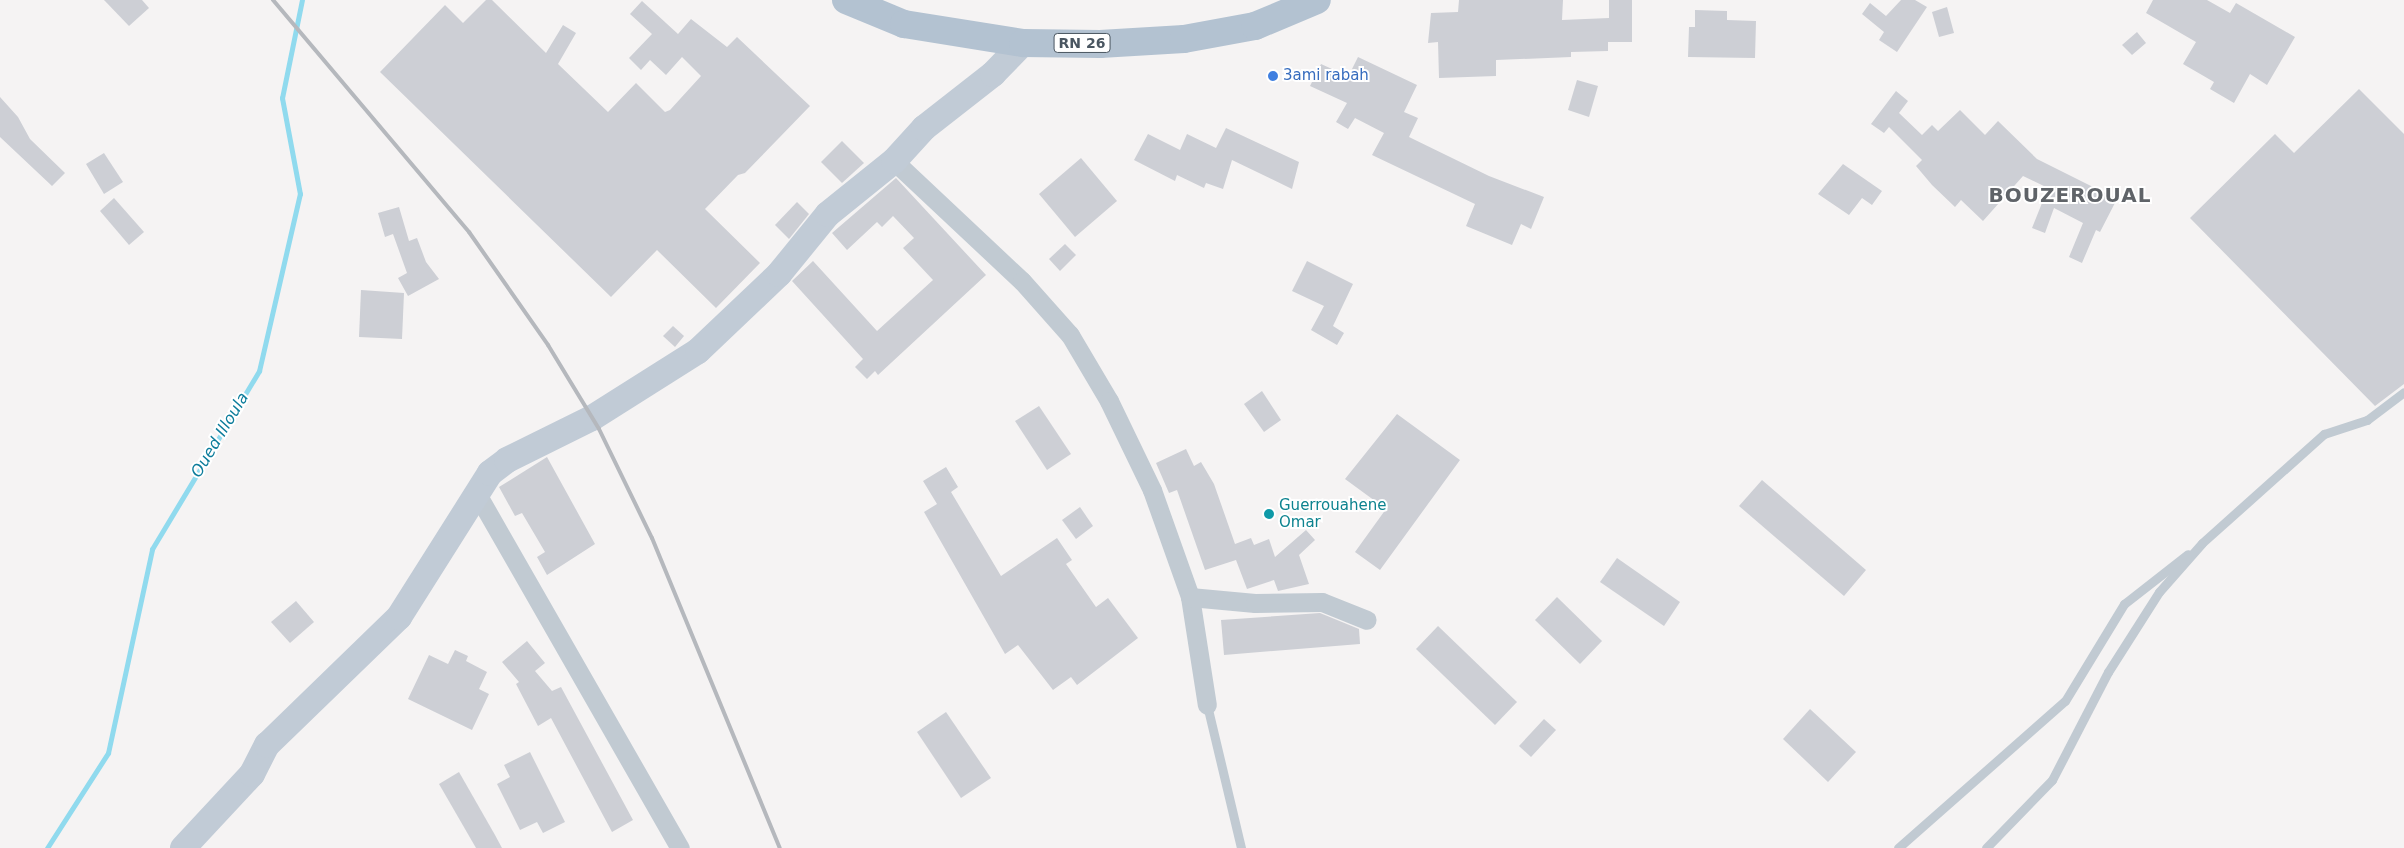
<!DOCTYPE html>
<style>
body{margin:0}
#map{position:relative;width:2404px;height:848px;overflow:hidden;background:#f5f3f3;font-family:"DejaVu Sans",sans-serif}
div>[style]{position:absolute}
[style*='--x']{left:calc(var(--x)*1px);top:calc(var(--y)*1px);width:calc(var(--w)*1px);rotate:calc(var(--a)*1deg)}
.stream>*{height:5px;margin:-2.5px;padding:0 2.5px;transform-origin:2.5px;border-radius:2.5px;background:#90daee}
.building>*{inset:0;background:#cdcfd5}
.lane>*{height:9px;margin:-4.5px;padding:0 4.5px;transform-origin:4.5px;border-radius:4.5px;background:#c1cad2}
.street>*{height:19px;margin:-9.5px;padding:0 9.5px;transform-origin:9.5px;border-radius:9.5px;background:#c1cad2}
.secondary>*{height:26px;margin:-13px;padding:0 13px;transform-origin:13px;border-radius:13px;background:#c1cbd6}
.primary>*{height:28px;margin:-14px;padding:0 14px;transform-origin:14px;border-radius:14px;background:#b3c2d1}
.rail>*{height:4px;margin:-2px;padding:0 2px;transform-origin:2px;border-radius:2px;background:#b5b8bd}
.dots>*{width:14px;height:14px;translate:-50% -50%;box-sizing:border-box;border:2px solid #fff;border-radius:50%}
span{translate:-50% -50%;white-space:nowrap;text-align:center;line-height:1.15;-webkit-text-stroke:4px #fff;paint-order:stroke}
.shield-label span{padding:1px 4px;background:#fff;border:1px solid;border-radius:4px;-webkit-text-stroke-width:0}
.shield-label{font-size:14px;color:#4a5661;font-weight:700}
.shop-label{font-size:15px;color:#366cbe}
.left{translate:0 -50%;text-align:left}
.culture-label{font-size:15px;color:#0d838f}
.water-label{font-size:16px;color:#0c7c9b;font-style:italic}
.district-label{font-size:20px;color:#5f6368;font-weight:700;letter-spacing:1px}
</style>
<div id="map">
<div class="stream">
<i style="--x:47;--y:848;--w:113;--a:-57.3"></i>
<i style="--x:108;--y:753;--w:209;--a:-77.8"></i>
<i style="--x:152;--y:549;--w:208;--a:-59"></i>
<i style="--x:259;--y:371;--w:182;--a:-77"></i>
<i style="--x:300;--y:194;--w:98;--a:-100.6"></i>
<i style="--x:282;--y:98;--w:100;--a:-78.5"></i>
</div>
<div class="building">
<i style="clip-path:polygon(104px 0,142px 0,149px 8px,129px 26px)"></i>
<i style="clip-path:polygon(486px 0,492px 0,546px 53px,563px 25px,576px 33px,558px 64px,608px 112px,636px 83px,665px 112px,670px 110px,701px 76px,682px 57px,666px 75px,650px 60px,641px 70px,629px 58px,652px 34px,630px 14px,642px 1px,678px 34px,691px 19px,727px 47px,737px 37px,810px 106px,745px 173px,738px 175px,705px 209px,760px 263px,716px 308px,657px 250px,611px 297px,380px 72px,445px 5px,463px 23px)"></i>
<i style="clip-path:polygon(1459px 0,1563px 0,1562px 20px,1609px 18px,1609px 0,1632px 0,1632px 42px,1608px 42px,1608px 51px,1571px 52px,1571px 57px,1496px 60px,1496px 76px,1439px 78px,1438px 42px,1428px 43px,1431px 13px,1458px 12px)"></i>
<i style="clip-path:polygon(1901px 0,1915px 0,1927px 7px,1897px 52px,1879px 40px,1884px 32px,1862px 14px,1870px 3px,1886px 16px)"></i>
<i style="clip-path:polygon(2153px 0,2207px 0,2230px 13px,2236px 3px,2295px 37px,2267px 85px,2250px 74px,2234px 103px,2210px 89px,2214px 82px,2183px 64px,2196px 42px,2146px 13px)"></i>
<i style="clip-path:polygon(1947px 7px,1954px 33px,1939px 37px,1932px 12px)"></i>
<i style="clip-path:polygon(1695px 10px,1727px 11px,1727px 20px,1756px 21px,1755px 58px,1688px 57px,1689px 27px,1695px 27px)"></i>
<i style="clip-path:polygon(2137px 32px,2146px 43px,2132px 55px,2122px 45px)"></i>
<i style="clip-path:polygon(1358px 57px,1417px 85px,1404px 112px,1418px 118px,1409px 137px,1489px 176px,1544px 197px,1531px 229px,1521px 224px,1512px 245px,1466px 226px,1475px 204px,1372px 155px,1384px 133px,1355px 118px,1348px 129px,1336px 122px,1347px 103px,1310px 86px,1321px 64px,1354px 79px,1350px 73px)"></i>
<i style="clip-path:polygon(1577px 80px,1598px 86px,1589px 117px,1568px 110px)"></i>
<i style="clip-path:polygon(2359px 89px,2404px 134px,2404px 384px,2375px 406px,2190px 218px,2275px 134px,2294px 153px)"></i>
<i style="clip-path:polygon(1896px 91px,1908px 101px,1899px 113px,1922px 135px,1932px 125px,1938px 131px,1960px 110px,1985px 135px,1998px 121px,2037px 159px,2117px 199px,2100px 232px,2096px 230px,2082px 263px,2069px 257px,2083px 223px,2054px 208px,2045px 233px,2032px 228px,2048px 188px,2023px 176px,1983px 221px,1961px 200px,1955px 207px,1932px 185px,1916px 166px,1922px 160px,1889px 127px,1884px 133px,1871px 124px)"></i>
<i style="clip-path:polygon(0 97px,18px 117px,30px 139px,65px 173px,52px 186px,0 137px)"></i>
<i style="clip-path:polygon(1226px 128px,1299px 162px,1292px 189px,1232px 160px,1223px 189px,1206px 183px,1204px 188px,1177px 175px,1175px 181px,1134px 160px,1148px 134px,1180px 150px,1187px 134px,1216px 148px)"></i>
<i style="clip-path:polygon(842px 141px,864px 163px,842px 183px,821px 162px)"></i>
<i style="clip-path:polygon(104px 153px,123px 182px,104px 194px,86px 164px)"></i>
<i style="clip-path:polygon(1081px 158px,1117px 201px,1075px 237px,1039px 194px)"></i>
<i style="clip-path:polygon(1843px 164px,1882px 191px,1872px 205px,1862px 198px,1849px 215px,1818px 194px)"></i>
<i style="clip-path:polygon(896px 178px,986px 275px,878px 375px,875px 371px,867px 379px,855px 367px,863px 359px,792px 281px,813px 261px,877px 331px,933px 280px,903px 248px,914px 238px,893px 216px,882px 227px,877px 222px,847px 250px,832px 233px)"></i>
<i style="clip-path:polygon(114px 198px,144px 232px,129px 245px,100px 211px)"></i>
<i style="clip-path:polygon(797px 202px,809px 214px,789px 239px,775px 225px)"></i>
<i style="clip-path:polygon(399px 207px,409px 241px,417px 238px,426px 262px,439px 279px,408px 296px,398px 278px,407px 273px,393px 234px,385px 237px,378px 213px)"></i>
<i style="clip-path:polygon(1065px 244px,1076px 255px,1060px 271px,1049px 259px)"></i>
<i style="clip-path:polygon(1307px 261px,1353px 284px,1333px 326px,1344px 333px,1337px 345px,1311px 330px,1324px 306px,1292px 291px)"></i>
<i style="clip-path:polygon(361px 290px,404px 293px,402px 339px,359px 337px)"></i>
<i style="clip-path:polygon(673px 326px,684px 336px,675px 347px,663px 336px)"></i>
<i style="clip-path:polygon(1262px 391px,1281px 420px,1264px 432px,1244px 404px)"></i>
<i style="clip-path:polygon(1039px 406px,1071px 454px,1047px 470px,1015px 421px)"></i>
<i style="clip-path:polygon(1397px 414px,1460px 460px,1380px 570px,1355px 552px,1386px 509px,1345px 479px)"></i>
<i style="clip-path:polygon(1186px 449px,1194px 466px,1201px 462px,1214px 484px,1235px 544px,1251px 538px,1254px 545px,1269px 539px,1275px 557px,1306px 530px,1315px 540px,1299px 555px,1309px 584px,1278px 591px,1274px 580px,1247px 589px,1236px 560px,1205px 570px,1177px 490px,1169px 493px,1156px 463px)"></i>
<i style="clip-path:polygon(547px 457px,595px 544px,547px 575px,537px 557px,545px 552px,522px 513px,515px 516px,499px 487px)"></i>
<i style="clip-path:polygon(946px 467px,958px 487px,951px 492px,1001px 576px,1057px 538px,1072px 560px,1066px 564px,1096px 607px,1108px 598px,1138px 638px,1077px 685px,1071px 677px,1053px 690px,1018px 645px,1005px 654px,924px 512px,937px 504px,923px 481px)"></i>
<i style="clip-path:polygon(1762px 480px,1866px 570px,1844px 596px,1739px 506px)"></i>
<i style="clip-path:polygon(1080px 507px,1093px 526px,1076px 539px,1062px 520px)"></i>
<i style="clip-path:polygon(1617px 558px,1680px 602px,1664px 626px,1600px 582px)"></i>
<i style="clip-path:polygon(1557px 597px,1602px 641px,1580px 664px,1535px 620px)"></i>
<i style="clip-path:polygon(296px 601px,314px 622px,290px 643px,271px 622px)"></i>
<i style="clip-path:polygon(1320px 613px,1359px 629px,1360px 644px,1224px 655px,1221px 620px)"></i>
<i style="clip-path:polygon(1438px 626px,1517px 702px,1495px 725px,1416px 649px)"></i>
<i style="clip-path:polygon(527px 641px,545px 663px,535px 671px,552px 691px,561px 687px,633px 820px,612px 832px,551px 718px,538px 726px,516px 684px,519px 682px,502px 662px)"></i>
<i style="clip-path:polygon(455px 650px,468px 656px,466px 661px,487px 672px,479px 689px,489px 694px,472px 730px,408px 699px,429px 655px,448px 664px)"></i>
<i style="clip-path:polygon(1810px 709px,1856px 752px,1828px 782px,1783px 739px)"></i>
<i style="clip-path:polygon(946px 712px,991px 778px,961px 798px,917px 732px)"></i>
<i style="clip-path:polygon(1544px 719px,1556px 730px,1531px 757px,1519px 746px)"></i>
<i style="clip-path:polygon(530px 752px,565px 822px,543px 833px,537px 822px,520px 830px,497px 784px,510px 777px,504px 765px)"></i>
<i style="clip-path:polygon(459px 772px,495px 835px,502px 848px,476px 848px,439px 784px)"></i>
</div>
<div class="lane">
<i style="--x:1207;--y:705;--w:147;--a:76.6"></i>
<i style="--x:1898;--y:848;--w:222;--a:-41.4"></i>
<i style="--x:2065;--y:701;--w:114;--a:-58.7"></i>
<i style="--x:2124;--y:604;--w:81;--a:-38"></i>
<i style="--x:1986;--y:848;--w:95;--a:-45.9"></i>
<i style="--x:2052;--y:780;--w:122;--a:-62.6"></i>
<i style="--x:2108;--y:672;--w:95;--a:-57.5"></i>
<i style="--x:2159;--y:592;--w:65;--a:-48.7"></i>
<i style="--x:2202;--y:543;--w:164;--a:-41.8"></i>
<i style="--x:2324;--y:434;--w:45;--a:-18"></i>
<i style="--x:2367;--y:420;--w:46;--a:-37.1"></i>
</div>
<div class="street">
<i style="--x:894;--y:161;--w:175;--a:43.2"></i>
<i style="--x:1022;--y:281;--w:72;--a:48.4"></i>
<i style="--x:1070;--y:335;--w:77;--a:59.4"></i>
<i style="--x:1109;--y:401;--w:99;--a:64.2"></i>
<i style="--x:1152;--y:490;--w:114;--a:70.4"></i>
<i style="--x:1190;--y:597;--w:109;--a:81.1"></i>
<i style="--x:477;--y:494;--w:408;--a:60.2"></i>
<i style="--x:1190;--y:597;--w:65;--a:5.3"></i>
<i style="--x:1255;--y:603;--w:67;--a:-0.9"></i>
<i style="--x:1322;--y:602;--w:48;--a:21.8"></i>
</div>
<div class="secondary">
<i style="--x:183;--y:848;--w:101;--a:-47"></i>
<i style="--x:252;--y:774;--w:33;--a:-63"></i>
<i style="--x:267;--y:745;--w:184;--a:-44.1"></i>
<i style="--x:399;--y:617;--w:170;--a:-57.7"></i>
<i style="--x:490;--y:473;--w:21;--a:-37"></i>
<i style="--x:507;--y:460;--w:95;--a:-26.3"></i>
<i style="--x:592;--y:418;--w:125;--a:-32.3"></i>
<i style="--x:698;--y:351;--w:112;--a:-43.5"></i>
<i style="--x:779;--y:274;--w:77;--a:-50.8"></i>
<i style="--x:828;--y:214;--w:85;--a:-38.8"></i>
<i style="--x:894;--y:161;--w:45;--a:-47.7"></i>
<i style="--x:924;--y:128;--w:88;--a:-38"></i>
<i style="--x:993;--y:74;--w:43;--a:-45.9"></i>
</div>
<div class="primary">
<i style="--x:846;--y:0;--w:63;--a:22.5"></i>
<i style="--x:904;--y:24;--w:121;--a:9.1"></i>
<i style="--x:1023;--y:43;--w:77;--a:0.7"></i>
<i style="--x:1100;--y:44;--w:84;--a:-3.4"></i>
<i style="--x:1184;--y:39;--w:72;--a:-10.4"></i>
<i style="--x:1255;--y:26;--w:67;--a:-22.8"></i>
</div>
<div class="rail">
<i style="--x:273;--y:0;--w:304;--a:49.8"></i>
<i style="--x:469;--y:232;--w:138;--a:55"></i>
<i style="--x:548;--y:345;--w:98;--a:58.7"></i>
<i style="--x:599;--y:429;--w:121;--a:64.1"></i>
<i style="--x:652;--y:538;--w:335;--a:67.6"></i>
</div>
<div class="dots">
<i style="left:1273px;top:76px;background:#3f7fe0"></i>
<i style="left:1269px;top:514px;background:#0f9aa8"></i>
</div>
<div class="shield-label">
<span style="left:1082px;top:43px">RN 26</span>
</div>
<div class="shop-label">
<span class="left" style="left:1283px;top:76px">3ami rabah</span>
</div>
<div class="culture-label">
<span class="left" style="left:1279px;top:514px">Guerrouahene<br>Omar</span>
</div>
<div class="water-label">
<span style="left:220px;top:435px;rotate:-59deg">Oued Illoula</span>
</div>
<div class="district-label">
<span style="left:2070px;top:195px">BOUZEROUAL</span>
</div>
</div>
